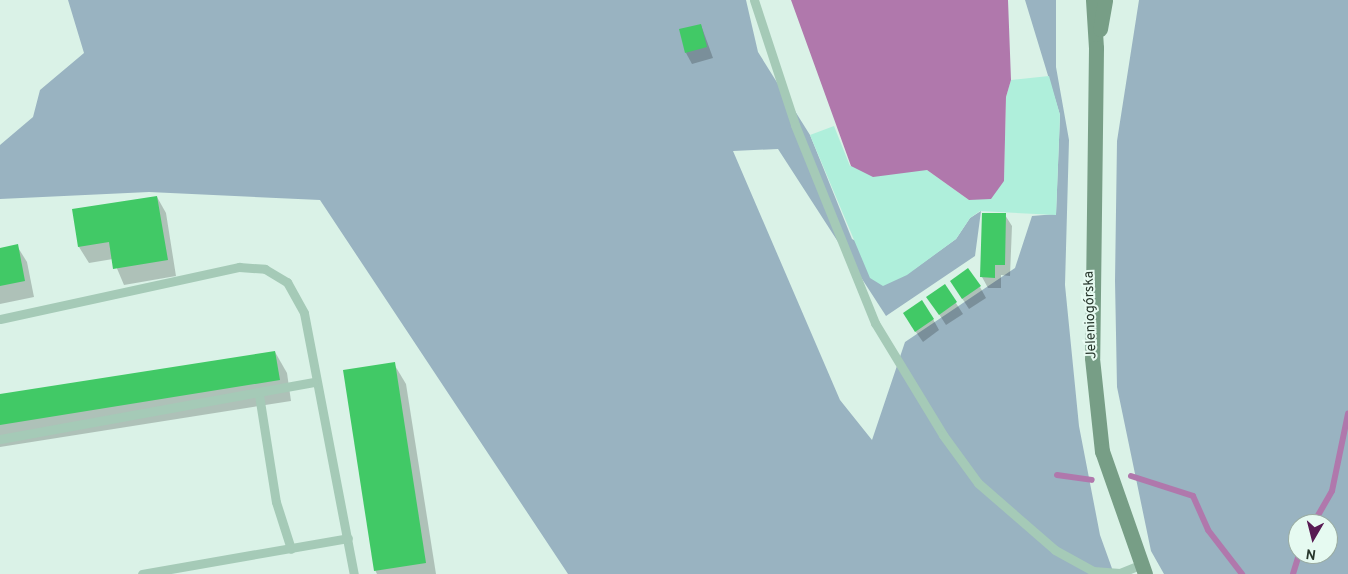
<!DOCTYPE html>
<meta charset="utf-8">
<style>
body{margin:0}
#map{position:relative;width:1348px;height:574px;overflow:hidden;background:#daf2e7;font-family:Overpass,sans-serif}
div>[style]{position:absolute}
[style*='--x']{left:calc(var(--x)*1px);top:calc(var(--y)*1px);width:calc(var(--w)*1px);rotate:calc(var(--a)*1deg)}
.green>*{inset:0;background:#99b3c1}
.sand>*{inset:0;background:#afefdb}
.water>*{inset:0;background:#b078ac}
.shadow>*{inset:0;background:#0003}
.stream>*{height:6px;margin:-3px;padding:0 3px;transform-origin:3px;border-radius:3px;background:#b078ac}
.building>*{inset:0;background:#41c966}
.lane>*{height:9px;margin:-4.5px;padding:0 4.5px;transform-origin:4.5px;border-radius:4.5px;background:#a5cab7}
.secondary>*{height:15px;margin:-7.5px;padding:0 7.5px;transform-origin:7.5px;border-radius:7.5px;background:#779e86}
span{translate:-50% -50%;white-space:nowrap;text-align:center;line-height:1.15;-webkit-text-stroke:4px #e6faf1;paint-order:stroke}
.street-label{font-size:14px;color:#27362c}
.north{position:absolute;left:1288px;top:514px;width:50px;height:50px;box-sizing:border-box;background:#e6faf1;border:1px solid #9aaca2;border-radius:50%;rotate:188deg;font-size:14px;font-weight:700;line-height:20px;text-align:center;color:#27362c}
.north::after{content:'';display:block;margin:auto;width:18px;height:22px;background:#581b53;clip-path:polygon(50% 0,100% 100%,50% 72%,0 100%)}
</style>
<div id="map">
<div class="green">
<i style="clip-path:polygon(68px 0,746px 0,758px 52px,810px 135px,852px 239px,913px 270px,956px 239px,970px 218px,981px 211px,975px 256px,886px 316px,778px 149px,733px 151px,840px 400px,872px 440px,905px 342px,1015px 268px,1032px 216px,1056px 214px,1060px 115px,1025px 0,1056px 0,1056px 67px,1069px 140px,1065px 285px,1079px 426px,1100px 535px,1114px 574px,568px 574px,320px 200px,149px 192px,0 199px,0 145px,33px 117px,40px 90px,84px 53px)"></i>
<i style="clip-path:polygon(evenodd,1139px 0,1348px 0,1348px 574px,1164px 574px,1151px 551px,1117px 387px,1115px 281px,1117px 141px,1139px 0,1298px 524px,1328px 524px,1328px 554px,1298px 554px,1298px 524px)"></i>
</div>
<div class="sand">
<i style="clip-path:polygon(1049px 76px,1060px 115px,1056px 215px,980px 211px,970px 218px,956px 239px,907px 275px,883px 286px,870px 278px,810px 135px,834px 126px,850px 166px,927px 170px,969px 200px,1004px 181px,1006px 97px,1011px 80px)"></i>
</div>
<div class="water">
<i style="clip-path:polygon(791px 0,1008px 0,1011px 80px,1006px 97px,1004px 181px,991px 199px,969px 200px,927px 170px,873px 177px,851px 166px)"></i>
</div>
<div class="shadow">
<i style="clip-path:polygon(701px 25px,713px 58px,692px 64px,686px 53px)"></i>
<i style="clip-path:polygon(157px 197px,166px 213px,176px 276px,124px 285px,113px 259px,89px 263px,79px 247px,73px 210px)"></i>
<i style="clip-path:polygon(1005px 215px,1012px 226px,1010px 276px,1001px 275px,1001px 288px,988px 288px,982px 277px)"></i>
<i style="clip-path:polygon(17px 246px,27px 262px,34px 297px,0 304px,0 249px)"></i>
<i style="clip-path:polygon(945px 286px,963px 314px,946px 325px,928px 297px)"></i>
<i style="clip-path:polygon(980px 287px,986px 298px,969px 309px,958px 292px)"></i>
<i style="clip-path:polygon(933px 319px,939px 330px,923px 342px,911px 325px)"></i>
<i style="clip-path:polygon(275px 352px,287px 373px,291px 401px,0 447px,0 396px)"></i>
<i style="clip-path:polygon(394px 364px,406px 384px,436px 574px,377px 574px,375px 570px)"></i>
</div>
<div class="stream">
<i style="--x:1057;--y:475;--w:35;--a:8"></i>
<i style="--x:1131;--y:476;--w:65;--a:17.9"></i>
<i style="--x:1193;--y:496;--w:37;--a:66"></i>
<i style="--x:1208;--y:530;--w:56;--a:52.3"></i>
<i style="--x:1313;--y:524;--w:38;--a:-60"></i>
<i style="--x:1332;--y:491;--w:79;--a:-78.3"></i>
<i style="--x:1293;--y:574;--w:21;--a:-73"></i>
</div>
<div class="building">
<i style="clip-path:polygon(701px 24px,707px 47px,685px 53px,679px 29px)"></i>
<i style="clip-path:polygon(157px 196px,168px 260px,113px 269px,109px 242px,78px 247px,72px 209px)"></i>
<i style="clip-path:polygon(982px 213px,1006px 213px,1005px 265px,995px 265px,995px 278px,980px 277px)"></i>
<i style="clip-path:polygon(18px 244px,25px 281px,0 286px,0 248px)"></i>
<i style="clip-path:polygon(968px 268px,981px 286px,962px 299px,950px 281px)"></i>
<i style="clip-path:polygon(945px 284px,957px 302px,939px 315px,926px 297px)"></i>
<i style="clip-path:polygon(922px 300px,934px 319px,915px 332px,903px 313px)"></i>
<i style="clip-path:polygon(275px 351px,280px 380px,0 425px,0 394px)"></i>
<i style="clip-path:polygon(395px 362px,426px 563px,374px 571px,343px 370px)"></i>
</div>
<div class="lane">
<i style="--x:754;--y:0;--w:132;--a:71.8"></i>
<i style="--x:795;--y:125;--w:214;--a:68"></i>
<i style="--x:875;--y:323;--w:131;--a:58.7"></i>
<i style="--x:943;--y:435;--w:59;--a:53.9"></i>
<i style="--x:978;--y:483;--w:102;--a:41"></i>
<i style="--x:1055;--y:550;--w:43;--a:28.9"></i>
<i style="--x:1093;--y:571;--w:27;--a:4"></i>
<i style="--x:1120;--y:573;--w:22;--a:-22"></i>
<i style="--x:0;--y:319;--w:245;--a:-12.3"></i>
<i style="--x:239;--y:267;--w:26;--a:4"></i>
<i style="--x:265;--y:269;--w:26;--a:31"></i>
<i style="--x:287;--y:282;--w:35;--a:61"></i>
<i style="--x:304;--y:313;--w:266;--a:79.2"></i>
<i style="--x:259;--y:395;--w:108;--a:81"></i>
<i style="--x:276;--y:502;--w:49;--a:72.3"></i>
<i style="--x:0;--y:439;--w:319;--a:-10.3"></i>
<i style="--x:142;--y:574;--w:209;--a:-9.9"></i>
</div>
<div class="secondary">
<i style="--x:1093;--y:0;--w:48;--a:86.4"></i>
<i style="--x:1096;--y:48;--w:310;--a:90.7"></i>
<i style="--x:1092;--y:358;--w:94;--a:83.9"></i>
<i style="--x:1102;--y:451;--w:130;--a:70.7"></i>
<i style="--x:1100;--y:29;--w:29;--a:-80"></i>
</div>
<div class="street-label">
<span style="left:1091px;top:315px;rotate:-92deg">Jeleniogórska</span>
</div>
<div class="north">N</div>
</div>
